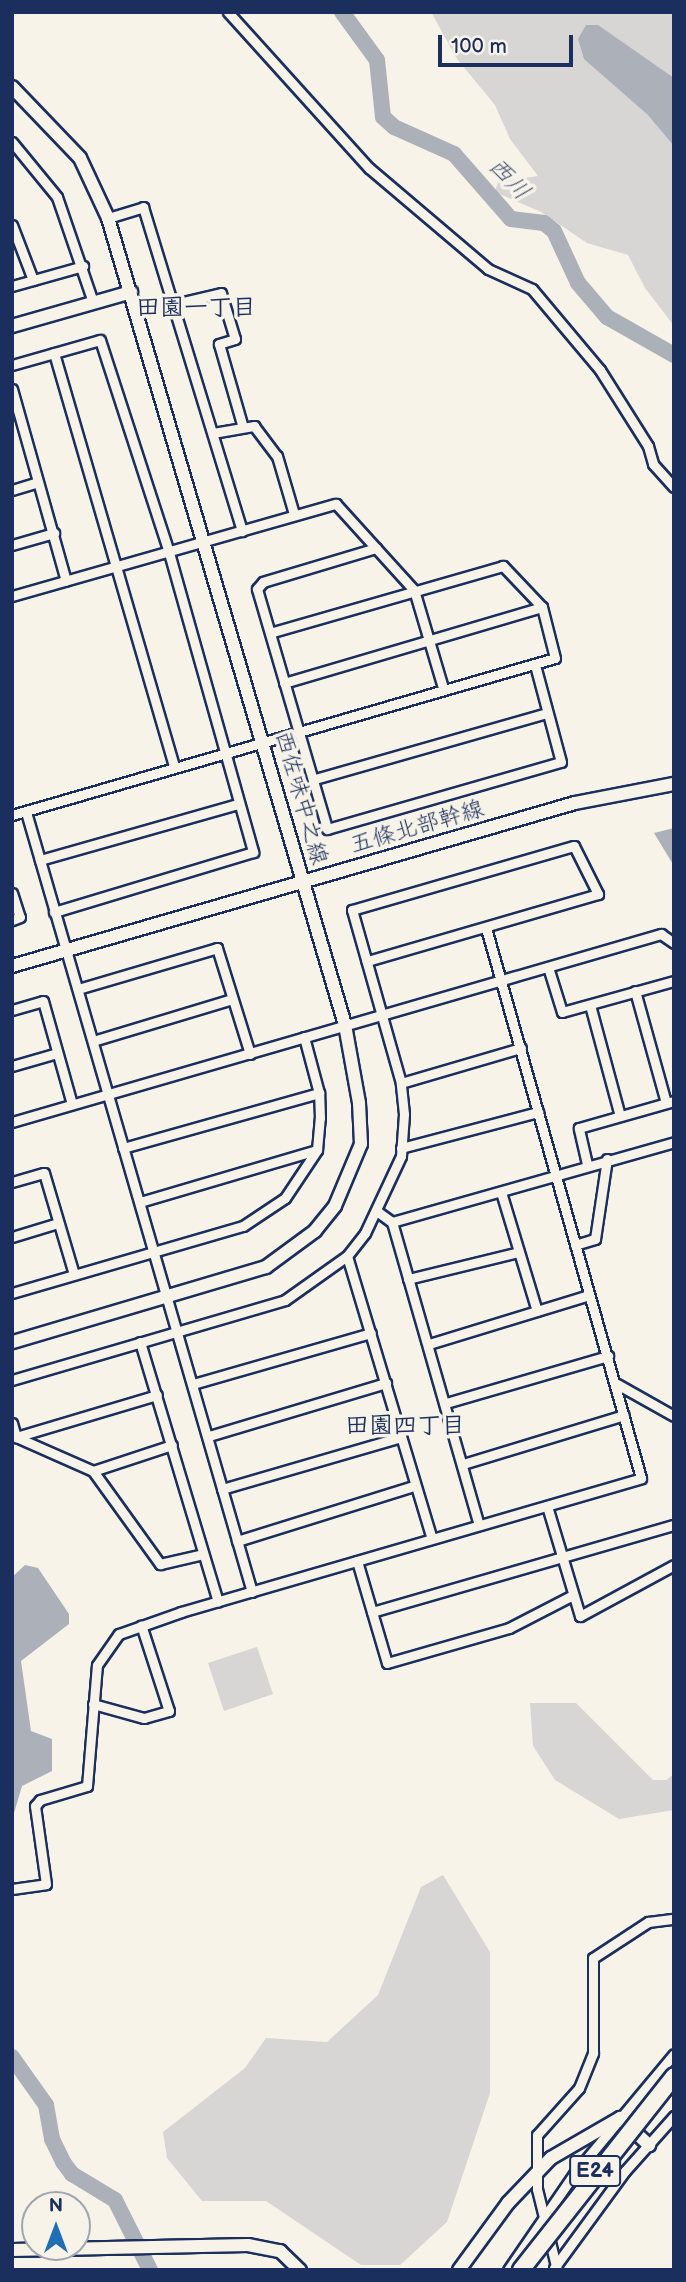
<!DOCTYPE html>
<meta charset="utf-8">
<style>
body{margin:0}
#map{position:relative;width:686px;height:2282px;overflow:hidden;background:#f7f3e8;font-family:"Balsamiq Sans","Klee One",sans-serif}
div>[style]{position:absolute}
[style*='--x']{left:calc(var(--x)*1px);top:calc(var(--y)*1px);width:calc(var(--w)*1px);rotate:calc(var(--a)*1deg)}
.green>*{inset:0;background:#d7d6d4}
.water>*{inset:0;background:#acb0b9}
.river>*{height:16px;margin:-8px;padding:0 8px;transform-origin:8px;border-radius:8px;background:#acb0b9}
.roads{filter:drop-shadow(2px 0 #1b2f5e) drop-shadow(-2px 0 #1b2f5e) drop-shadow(0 2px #1b2f5e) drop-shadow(0 -2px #1b2f5e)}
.street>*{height:9px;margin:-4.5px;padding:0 4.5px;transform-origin:4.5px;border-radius:4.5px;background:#f7f3e8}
.secondary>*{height:12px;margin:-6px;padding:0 6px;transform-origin:6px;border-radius:6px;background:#f7f3e8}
.bridges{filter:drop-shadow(2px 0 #1b2f5e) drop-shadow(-2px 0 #1b2f5e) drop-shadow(0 2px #1b2f5e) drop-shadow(0 -2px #1b2f5e)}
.highway-bridge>*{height:16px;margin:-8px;padding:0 8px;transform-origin:8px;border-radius:8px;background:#f7f3e8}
span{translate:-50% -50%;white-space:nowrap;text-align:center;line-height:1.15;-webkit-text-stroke:7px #f7f3e8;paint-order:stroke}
.shield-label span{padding:2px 5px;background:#f7f3e8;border:2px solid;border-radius:5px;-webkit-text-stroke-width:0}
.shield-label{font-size:21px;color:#1b2f5e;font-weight:700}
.street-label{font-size:23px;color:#1b2f5e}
.water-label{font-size:24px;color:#465679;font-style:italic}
.neighbourhood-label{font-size:24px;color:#1b2f5e;font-weight:700}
.frame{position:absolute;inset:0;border:14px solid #1b2f5e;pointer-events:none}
.north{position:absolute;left:21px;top:2191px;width:70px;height:70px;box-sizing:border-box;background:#f7f3e8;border:2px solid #9fa5b1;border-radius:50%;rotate:0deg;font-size:19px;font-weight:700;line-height:28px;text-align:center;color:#1b2f5e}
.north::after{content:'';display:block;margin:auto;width:24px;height:32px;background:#1f6fb2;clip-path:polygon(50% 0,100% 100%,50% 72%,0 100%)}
.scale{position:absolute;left:438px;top:35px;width:135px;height:32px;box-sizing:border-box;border:4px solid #1b2f5e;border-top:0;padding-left:9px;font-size:21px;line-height:24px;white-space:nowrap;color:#1b2f5e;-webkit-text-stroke:5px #f7f3e8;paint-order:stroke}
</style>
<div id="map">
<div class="green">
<i style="clip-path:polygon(431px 12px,674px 12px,674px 326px,645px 288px,628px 255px,587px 243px,541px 212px,495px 192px,498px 182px,538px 176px,510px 139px,495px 105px,457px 59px)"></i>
<i style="clip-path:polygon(257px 1647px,273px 1694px,224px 1711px,208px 1663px)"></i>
<i style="clip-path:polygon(530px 1703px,576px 1703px,653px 1780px,666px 1780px,674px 1774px,674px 1810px,619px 1819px,555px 1780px,533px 1746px)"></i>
<i style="clip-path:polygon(443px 1875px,490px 1952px,490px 2093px,447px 2222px,400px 2265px,361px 2265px,266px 2201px,202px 2201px,167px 2158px,163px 2132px,245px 2068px,266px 2038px,327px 2042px,378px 1995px,421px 1887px)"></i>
</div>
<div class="water">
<i style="clip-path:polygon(586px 25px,598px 25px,674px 78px,674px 146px,648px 115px,584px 59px,578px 39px)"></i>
<i style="clip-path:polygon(674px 828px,674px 866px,654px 833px)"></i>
<i style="clip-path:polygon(25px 1565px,38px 1568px,69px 1614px,69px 1624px,21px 1661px,31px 1731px,52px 1739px,52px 1771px,22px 1786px,12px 1820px,12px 1577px)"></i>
</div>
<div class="river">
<i style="--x:342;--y:12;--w:59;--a:53.9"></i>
<i style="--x:377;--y:60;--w:57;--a:84"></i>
<i style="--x:383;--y:117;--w:15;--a:42"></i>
<i style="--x:394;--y:127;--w:66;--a:24.2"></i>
<i style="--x:454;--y:154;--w:86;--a:48.8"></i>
<i style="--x:511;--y:219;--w:33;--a:7"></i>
<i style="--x:544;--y:223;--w:13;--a:39"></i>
<i style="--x:554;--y:231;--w:57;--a:65.2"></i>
<i style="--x:578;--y:283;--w:45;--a:49.5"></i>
<i style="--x:607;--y:317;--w:77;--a:29.6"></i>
<i style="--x:12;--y:2057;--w:59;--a:54.7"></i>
<i style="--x:46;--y:2105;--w:35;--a:80"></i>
<i style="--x:52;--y:2139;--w:25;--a:64"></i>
<i style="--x:63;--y:2162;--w:15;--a:53"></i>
<i style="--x:72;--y:2174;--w:50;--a:31.2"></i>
<i style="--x:115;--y:2200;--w:78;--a:63.4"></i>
</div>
<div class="roads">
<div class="street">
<i style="--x:228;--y:12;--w:210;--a:47.9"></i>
<i style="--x:369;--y:168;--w:156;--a:40.3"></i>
<i style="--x:488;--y:269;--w:48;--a:24.4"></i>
<i style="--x:532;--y:289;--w:106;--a:50"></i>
<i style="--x:600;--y:370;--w:90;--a:57.7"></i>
<i style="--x:648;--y:446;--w:19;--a:74"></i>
<i style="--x:653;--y:464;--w:31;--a:48"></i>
<i style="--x:12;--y:142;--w:71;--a:50.7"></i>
<i style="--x:57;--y:197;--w:111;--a:71.1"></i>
<i style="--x:108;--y:218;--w:37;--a:-17"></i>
<i style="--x:143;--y:207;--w:339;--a:73"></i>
<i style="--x:12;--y:225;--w:59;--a:69.1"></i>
<i style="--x:12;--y:286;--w:74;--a:-15.7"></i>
<i style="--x:175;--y:304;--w:47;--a:-13.4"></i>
<i style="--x:221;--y:293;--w:48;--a:73.1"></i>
<i style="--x:235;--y:339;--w:17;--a:163"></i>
<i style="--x:219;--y:344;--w:83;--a:74"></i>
<i style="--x:54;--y:353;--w:430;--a:73.8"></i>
<i style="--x:12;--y:365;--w:91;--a:-15.9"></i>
<i style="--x:100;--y:340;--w:220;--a:72"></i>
<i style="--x:168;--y:549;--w:315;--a:74.3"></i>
<i style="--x:253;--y:852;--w:208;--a:163.2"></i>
<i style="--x:12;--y:389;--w:199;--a:74.3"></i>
<i style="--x:213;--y:433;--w:42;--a:-9.7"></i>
<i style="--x:254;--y:426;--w:38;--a:53"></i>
<i style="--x:277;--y:456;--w:60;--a:73.7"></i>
<i style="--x:12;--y:490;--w:27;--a:-17"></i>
<i style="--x:12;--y:545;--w:44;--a:-15.9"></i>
<i style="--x:376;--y:548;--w:118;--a:163.3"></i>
<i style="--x:263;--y:582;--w:9;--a:131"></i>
<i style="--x:257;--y:589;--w:250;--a:73.7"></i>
<i style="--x:327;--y:829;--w:243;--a:-16"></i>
<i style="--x:561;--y:762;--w:100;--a:-105"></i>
<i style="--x:12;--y:596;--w:337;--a:-15.9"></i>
<i style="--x:336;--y:504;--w:116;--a:47.8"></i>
<i style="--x:414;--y:590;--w:102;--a:73.5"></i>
<i style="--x:284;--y:683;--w:269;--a:-16.4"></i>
<i style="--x:315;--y:779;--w:241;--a:-15.9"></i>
<i style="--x:26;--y:812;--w:812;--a:73.84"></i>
<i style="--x:12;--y:815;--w:565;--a:-16.13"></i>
<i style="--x:555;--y:658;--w:53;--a:-104.3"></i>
<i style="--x:542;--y:607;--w:57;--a:-133.6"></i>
<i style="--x:503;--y:566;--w:242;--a:164"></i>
<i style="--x:40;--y:860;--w:206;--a:-15.8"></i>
<i style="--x:12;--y:893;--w:25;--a:72"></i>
<i style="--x:20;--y:917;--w:9;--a:159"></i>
<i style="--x:548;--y:967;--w:47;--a:72.7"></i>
<i style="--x:562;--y:1012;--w:116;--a:-15.5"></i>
<i style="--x:78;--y:989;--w:145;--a:-16.4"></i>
<i style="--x:217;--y:948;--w:111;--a:72.7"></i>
<i style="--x:635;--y:991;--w:116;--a:74.5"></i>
<i style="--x:590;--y:1005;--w:115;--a:74.9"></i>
<i style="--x:12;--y:1010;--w:32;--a:-16"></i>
<i style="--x:43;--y:1001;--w:107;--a:74.3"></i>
<i style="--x:93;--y:1041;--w:145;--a:-16.8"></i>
<i style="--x:12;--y:1066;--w:47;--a:-16.1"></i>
<i style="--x:401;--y:1083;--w:125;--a:-16.3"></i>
<i style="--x:12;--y:1122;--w:676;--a:-16.16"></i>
<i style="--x:661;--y:934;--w:16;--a:35"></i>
<i style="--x:123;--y:1148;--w:204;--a:-15.7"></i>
<i style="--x:401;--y:1148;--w:142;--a:-14.7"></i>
<i style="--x:587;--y:1164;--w:37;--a:-103"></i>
<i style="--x:579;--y:1128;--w:99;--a:-15.9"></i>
<i style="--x:12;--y:1182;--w:33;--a:-16"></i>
<i style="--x:44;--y:1173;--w:105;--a:73.5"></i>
<i style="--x:501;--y:1192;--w:124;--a:73.2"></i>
<i style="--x:140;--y:1202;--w:184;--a:-16.4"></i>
<i style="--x:378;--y:1212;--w:17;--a:36"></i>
<i style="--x:392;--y:1222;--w:315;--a:74"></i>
<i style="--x:392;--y:1222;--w:293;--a:-15.8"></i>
<i style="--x:12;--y:1237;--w:48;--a:-16.9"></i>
<i style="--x:575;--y:1245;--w:21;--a:-17"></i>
<i style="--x:595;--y:1239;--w:81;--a:-81.5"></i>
<i style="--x:347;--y:1256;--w:295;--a:73.3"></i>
<i style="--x:408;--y:1279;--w:114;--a:-13.7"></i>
<i style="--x:12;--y:1293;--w:241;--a:-16.2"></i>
<i style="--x:243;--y:1226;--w:50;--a:-33.7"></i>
<i style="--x:285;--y:1198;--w:58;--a:-56.3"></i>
<i style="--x:317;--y:1150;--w:32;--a:-85"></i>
<i style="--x:320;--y:1118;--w:25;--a:-92"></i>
<i style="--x:319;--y:1093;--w:58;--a:-105"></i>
<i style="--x:140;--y:1342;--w:271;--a:73.3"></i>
<i style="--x:429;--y:1344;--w:167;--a:-17"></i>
<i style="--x:12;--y:1380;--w:284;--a:-16.3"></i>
<i style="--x:285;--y:1300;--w:76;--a:-35.4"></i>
<i style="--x:347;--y:1256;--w:29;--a:-52"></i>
<i style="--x:365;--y:1233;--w:85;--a:-64.9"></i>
<i style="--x:401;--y:1156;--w:42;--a:-85.9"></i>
<i style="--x:404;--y:1114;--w:31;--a:-96"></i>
<i style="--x:401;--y:1083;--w:180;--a:-105.8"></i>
<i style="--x:352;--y:910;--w:231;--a:-16.1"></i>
<i style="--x:574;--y:846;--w:54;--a:63.4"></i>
<i style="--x:598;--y:894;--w:241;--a:163.8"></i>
<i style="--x:193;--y:1384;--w:185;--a:-16"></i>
<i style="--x:617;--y:1384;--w:65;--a:29.3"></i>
<i style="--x:446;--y:1403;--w:169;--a:-16.2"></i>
<i style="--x:12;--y:1423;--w:15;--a:74"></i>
<i style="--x:209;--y:1436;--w:185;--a:-16.7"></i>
<i style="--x:16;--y:1437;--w:84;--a:23.8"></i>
<i style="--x:93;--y:1471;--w:115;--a:54.2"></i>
<i style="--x:160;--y:1564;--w:44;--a:-13.1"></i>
<i style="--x:16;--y:1437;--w:147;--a:-16.6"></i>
<i style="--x:463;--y:1464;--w:168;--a:-16.9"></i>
<i style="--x:93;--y:1471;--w:83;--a:-18.2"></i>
<i style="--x:222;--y:1489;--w:186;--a:-16.2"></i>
<i style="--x:547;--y:1506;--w:115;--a:73.3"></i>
<i style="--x:580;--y:1616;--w:107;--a:-28.5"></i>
<i style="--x:237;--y:1541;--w:185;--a:-17.3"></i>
<i style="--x:357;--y:1561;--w:106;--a:73.6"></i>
<i style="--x:387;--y:1663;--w:127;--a:-16"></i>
<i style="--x:509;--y:1628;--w:72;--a:-27.3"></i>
<i style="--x:372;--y:1612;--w:314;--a:-16.1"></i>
<i style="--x:93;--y:1704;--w:53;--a:15.4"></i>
<i style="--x:144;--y:1718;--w:26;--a:-16"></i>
<i style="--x:169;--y:1711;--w:90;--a:-108"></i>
<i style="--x:12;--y:1889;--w:34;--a:-8"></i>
<i style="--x:46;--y:1884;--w:79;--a:-98"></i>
<i style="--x:35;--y:1806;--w:8;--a:-50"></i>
<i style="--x:40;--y:1800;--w:49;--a:-16.6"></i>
<i style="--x:87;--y:1786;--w:121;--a:-85.3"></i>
<i style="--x:97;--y:1665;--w:38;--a:-55"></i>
<i style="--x:119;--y:1634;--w:66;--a:-19.5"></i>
<i style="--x:181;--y:1612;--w:479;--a:-16.2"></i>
<i style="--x:641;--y:1478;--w:571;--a:-105.74"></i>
<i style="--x:554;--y:2268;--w:120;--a:-53.8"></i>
<i style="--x:625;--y:2171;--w:74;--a:-48.3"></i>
<i style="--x:508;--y:2270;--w:116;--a:-55.5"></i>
<i style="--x:574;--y:2174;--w:156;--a:-50.2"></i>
<i style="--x:557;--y:2270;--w:83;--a:-103.9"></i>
<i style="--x:537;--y:2189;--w:54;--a:-90"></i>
<i style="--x:537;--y:2135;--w:63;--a:-48.2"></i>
<i style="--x:579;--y:2088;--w:38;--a:-68"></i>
<i style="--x:593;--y:2053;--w:95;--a:-90"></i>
<i style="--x:593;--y:1958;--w:66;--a:-33.2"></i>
<i style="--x:648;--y:1922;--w:26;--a:-7"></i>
</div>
<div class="secondary">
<i style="--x:12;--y:87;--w:98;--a:46.2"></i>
<i style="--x:80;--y:158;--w:66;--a:65"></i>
<i style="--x:108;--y:218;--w:841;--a:73.63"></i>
<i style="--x:345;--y:1025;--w:79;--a:79.8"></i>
<i style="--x:359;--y:1103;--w:41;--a:87.2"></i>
<i style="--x:361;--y:1144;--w:67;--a:112.8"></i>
<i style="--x:335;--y:1206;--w:32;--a:129"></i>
<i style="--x:315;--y:1231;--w:61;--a:143.7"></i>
<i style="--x:266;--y:1267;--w:265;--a:163.5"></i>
<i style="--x:12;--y:326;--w:124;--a:-15.9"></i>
<i style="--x:12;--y:966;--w:586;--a:-16.15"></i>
<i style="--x:575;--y:803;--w:101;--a:-10.9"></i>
<i style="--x:12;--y:2250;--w:236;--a:-1.2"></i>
<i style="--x:248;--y:2245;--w:33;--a:11"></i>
<i style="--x:280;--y:2251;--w:28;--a:44"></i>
<i style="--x:459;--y:2270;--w:83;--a:-53.8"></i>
<i style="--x:508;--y:2203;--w:62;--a:-46.3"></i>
<i style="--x:551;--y:2158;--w:80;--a:-30.1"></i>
<i style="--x:620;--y:2118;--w:40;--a:43"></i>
</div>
</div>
<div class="bridges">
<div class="highway-bridge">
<i style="--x:521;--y:2270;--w:247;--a:-51.7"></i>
</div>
</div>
<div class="shield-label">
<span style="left:595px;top:2171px">E24</span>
</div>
<div class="street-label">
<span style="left:301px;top:798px;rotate:74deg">西佐味中之線</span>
<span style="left:417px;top:827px;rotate:-16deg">五條北部幹線</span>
</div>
<div class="water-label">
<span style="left:509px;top:179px;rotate:46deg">西川</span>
</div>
<div class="neighbourhood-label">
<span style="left:196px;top:308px">田園一丁目</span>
<span style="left:405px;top:1426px">田園四丁目</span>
</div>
<div class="frame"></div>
<div class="north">N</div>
<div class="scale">100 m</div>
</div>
